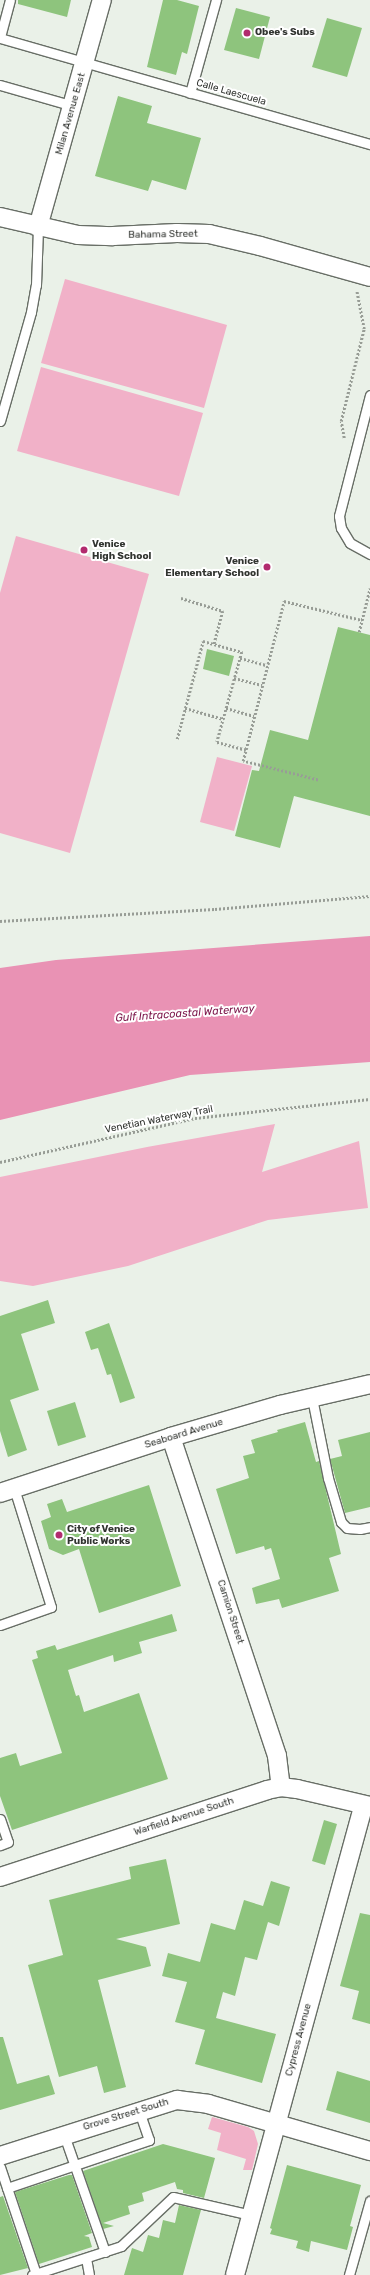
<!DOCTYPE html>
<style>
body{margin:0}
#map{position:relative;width:370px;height:2275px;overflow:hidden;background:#eaf1e8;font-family:Rubik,sans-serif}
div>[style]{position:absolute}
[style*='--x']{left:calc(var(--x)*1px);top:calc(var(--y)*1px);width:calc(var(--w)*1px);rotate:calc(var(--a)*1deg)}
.green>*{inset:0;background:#f1b1c8}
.water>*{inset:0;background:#e992b4}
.building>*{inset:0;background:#8ec47d}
.path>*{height:2.5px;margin-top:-1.25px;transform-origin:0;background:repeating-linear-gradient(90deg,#989d96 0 2px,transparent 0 4px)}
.roads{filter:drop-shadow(1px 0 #686e66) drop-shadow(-1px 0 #686e66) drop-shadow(0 1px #686e66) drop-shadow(0 -1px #686e66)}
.lane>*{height:9px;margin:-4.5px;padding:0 4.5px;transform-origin:4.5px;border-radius:4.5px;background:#fff}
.street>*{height:18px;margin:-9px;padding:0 9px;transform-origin:9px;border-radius:9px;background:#fff}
.dots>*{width:11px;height:11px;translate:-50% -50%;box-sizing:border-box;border:2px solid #fff;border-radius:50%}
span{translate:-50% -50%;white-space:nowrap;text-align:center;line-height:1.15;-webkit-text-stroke:4px #fff;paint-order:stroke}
.poi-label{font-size:10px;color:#313430;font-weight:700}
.left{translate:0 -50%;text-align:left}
.right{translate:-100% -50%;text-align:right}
.street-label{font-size:10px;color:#313430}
.water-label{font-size:11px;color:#7c164a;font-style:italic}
</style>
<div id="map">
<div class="green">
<i style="clip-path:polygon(65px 279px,227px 325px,204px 408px,41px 363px)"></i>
<i style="clip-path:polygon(41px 367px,203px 413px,179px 496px,17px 451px)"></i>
<i style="clip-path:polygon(16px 536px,149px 574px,70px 853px,0 833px,0 593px)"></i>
<i style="clip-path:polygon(217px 757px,252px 766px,234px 831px,200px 822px)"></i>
<i style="clip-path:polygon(275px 1124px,262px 1172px,359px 1141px,368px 1208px,268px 1220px,128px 1266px,33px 1286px,0 1281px,0 1177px,147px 1147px)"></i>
<i style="clip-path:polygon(212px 2117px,248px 2127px,254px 2131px,258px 2144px,252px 2170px,243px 2170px,246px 2159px,217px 2150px,221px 2133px,208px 2129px)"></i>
</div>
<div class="water">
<i style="clip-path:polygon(370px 936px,370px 1062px,190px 1075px,0 1120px,0 968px,56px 960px)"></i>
</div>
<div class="building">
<i style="clip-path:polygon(18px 0,71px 0,67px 17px,18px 4px)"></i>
<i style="clip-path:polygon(163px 0,177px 0,199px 6px,187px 54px,182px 52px,176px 75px,147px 67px)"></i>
<i style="clip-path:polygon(236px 8px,270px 17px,259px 59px,224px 50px)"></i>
<i style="clip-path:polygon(327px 18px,362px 28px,347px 77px,312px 67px)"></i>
<i style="clip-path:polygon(118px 96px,152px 106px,147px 123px,201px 138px,186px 190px,152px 180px,148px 191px,95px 176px)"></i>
<i style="clip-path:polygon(338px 627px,370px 635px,370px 816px,294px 796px,280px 848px,235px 836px,252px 770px,259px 771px,270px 730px,308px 740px)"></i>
<i style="clip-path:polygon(207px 649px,234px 656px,229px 676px,203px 669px)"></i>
<i style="clip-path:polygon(48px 1300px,55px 1323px,21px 1334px,39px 1390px,10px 1400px,27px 1450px,8px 1457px,0 1431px,0 1316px)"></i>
<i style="clip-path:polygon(109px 1323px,135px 1398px,120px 1403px,111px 1374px,107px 1375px,98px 1348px,91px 1350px,85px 1332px)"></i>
<i style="clip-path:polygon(75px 1402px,86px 1437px,58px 1446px,47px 1411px)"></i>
<i style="clip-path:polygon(305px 1422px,316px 1462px,319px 1461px,341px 1554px,329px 1558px,339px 1591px,282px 1608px,279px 1599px,256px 1604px,252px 1588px,280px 1579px,271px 1548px,265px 1550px,264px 1546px,236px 1554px,216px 1489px,249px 1478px,243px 1456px,255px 1453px,251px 1440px,278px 1432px,277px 1430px)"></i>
<i style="clip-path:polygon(370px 1432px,370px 1507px,345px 1513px,330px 1459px,342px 1456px,338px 1440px)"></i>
<i style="clip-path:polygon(149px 1485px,181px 1586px,99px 1613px,79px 1549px,63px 1555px,49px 1549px,41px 1521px,51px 1517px,47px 1504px,62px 1499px,67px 1512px)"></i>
<i style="clip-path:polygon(172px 1614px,177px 1631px,139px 1642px,142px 1653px,114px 1662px,113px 1655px,68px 1670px,76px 1696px,79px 1695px,84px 1712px,139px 1693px,168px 1779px,12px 1830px,0 1796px,0 1758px,16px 1753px,20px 1766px,62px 1753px,32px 1660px,38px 1658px,36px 1651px,55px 1645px,57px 1650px)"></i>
<i style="clip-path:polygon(324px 1820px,337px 1824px,325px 1865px,312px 1861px)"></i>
<i style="clip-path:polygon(166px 1859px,180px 1924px,116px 1939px,146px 1947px,151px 1966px,98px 1980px,126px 2087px,104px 2093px,97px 2066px,59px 2077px,28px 1965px,63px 1955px,49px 1900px,131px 1879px,129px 1867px)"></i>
<i style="clip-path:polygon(271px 1881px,290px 1887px,279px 1926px,268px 1922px,257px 1960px,245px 1957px,235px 1996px,223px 1992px,216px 2018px,276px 2034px,262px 2083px,195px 2064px,205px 2030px,175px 2022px,187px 1982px,162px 1976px,168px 1953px,200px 1962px,211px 1923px,235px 1930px,244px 1900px,263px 1906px)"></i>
<i style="clip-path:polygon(360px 1913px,370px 1915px,370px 2024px,352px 2019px,359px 1991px,340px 1986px)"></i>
<i style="clip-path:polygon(0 2037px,3px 2037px,17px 2084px,49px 2075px,55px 2094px,0 2110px)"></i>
<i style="clip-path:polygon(337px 2071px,370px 2081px,370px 2123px,326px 2110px)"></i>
<i style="clip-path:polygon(163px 2144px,215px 2158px,204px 2198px,183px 2193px,183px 2190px,177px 2189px,175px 2182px,142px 2193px,144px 2201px,128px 2206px,130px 2214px,103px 2223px,114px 2226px,103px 2229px,83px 2171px)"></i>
<i style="clip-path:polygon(287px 2165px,361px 2185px,350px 2226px,353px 2227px,347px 2250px,311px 2241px,309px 2252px,296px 2248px,298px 2241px,270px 2234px,272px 2229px,270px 2228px)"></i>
<i style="clip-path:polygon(69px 2175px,72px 2175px,92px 2233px,84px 2236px,89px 2237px,92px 2247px,39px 2264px,15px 2192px)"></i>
<i style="clip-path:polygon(3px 2196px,28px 2268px,0 2275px,0 2197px)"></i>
<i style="clip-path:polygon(179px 2205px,201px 2210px,183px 2275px,124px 2275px,132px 2248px,143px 2252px,148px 2235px,159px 2238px,163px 2220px,175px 2223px)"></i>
</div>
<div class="path">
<i style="--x:344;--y:438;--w:17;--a:-100"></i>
<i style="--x:341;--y:421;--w:95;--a:-76"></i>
<i style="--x:364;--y:329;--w:38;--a:-101"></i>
<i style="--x:181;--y:598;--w:44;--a:17.2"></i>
<i style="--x:223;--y:611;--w:34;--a:105"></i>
<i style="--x:359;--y:632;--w:45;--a:-76"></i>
<i style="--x:240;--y:658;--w:28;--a:15"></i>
<i style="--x:234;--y:678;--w:29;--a:14"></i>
<i style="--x:185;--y:708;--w:40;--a:16"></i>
<i style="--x:226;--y:708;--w:29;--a:16"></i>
<i style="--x:177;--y:739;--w:101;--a:-75.1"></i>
<i style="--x:203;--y:641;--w:41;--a:15.8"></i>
<i style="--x:242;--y:652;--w:93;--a:105.5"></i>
<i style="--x:217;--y:742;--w:30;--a:15"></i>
<i style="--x:318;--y:780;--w:77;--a:-165.8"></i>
<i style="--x:243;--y:761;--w:165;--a:-75.6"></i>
<i style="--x:284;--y:601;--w:80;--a:13.7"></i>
<i style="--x:0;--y:921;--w:215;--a:-3.2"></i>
<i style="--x:215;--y:909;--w:156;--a:-4.8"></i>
<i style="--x:0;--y:1162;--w:200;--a:-12.7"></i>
<i style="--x:195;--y:1118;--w:176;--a:-6.2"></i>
</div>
<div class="roads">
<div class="lane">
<i style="--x:0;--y:37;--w:38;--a:-75"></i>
<i style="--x:0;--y:38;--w:385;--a:16"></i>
<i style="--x:0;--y:85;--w:76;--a:16"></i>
<i style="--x:190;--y:93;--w:97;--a:-74.4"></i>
<i style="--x:370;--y:395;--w:125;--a:104.4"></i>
<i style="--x:339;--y:516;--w:12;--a:81"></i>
<i style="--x:341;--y:528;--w:17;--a:59"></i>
<i style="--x:350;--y:543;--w:23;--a:29"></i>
<i style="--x:0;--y:421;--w:113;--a:-74.1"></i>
<i style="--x:31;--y:312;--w:27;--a:-80"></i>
<i style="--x:36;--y:285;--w:58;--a:-88"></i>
<i style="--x:312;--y:1398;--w:82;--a:78.7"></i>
<i style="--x:328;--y:1478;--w:46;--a:73.5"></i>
<i style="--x:341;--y:1522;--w:8;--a:45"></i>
<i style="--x:347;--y:1528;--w:13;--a:4"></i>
<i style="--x:360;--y:1529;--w:10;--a:-11"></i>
<i style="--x:0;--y:1625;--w:54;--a:-19.4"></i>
<i style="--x:51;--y:1607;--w:125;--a:-107.3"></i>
<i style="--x:0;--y:1819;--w:24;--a:71"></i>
<i style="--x:8;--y:1842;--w:9;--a:159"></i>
<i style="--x:64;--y:2135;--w:124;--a:70.7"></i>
<i style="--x:0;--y:2167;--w:113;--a:71.4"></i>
<i style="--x:7;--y:2188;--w:150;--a:-18.7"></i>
<i style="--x:149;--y:2140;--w:31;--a:-109"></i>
<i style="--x:86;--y:2258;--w:17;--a:80"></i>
<i style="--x:32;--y:2275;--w:94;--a:-18"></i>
<i style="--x:121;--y:2246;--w:71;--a:-43.3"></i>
<i style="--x:173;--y:2197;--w:80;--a:13"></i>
<i style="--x:349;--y:2275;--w:77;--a:-74.2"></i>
</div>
<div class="street">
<i style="--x:0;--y:217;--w:80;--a:13"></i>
<i style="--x:78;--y:235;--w:35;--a:2"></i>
<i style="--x:113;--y:236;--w:64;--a:-2.7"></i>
<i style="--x:177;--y:233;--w:32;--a:2"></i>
<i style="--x:209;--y:234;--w:52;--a:13.2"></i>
<i style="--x:260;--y:246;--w:114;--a:15.7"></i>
<i style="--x:38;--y:227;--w:236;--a:-74.3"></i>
<i style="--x:171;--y:1437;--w:336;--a:71.6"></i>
<i style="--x:277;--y:1756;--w:31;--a:83"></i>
<i style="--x:0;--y:1493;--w:180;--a:-18.1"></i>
<i style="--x:171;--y:1437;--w:114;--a:-16.4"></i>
<i style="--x:280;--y:1405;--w:92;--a:-13.1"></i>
<i style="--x:0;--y:1877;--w:281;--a:-18"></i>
<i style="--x:267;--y:1790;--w:14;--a:-12"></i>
<i style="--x:281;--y:1787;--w:16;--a:7"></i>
<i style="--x:297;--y:1789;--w:75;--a:13.1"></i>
<i style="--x:0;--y:2156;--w:186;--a:-17.6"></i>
<i style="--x:177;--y:2100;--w:31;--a:7"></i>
<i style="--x:208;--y:2104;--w:169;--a:16.2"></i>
<i style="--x:235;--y:2275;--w:487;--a:-74.7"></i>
</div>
</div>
<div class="dots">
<i style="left:247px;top:33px;background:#b22b6e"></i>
<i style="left:84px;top:550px;background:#b22b6e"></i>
<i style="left:267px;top:567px;background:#b22b6e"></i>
<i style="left:59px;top:1535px;background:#b22b6e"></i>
</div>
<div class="poi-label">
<span class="left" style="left:255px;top:33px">Obee's Subs</span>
<span class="left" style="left:92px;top:550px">Venice<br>High School</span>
<span class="right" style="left:259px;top:567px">Venice<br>Elementary School</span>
<span class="left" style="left:67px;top:1535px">City of Venice<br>Public Works</span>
</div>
<div class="street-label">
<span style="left:231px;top:93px;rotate:16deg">Calle Laescuela</span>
<span style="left:71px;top:114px;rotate:-74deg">Milan Avenue East</span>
<span style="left:163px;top:235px;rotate:-1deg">Bahama Street</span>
<span style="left:159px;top:1120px;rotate:-11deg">Venetian Waterway Trail</span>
<span style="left:184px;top:1434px;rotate:-17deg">Seaboard Avenue</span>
<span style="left:230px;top:1612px;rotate:72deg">Camion Street</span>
<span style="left:184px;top:1817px;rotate:-18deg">Warfield Avenue South</span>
<span style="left:299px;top:2040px;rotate:-75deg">Cypress Avenue</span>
<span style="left:126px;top:2115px;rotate:-17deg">Grove Street South</span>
</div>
<div class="water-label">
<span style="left:185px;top:1014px;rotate:-4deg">Gulf Intracoastal Waterway</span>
</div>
</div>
